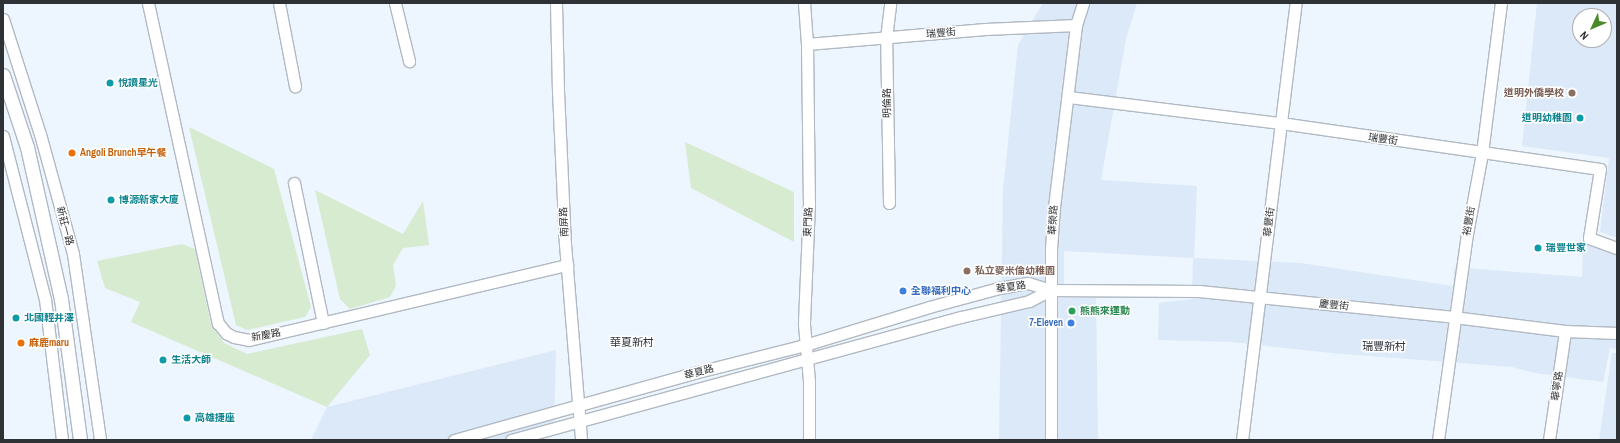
<!DOCTYPE html>
<meta charset="utf-8">
<style>
body{margin:0}
#map{position:relative;width:1620px;height:443px;overflow:hidden;background:#edf5fe;font-family:"Archivo Narrow","Noto Sans TC",sans-serif}
div>[style]{position:absolute}
[style*='--x']{left:calc(var(--x)*1px);top:calc(var(--y)*1px);width:calc(var(--w)*1px);rotate:calc(var(--a)*1deg)}
.built>*{inset:0;background:#dce9f8}
.green>*{inset:0;background:#d6ebcf}
.roads{filter:drop-shadow(1px 0 #b1b9c2) drop-shadow(-1px 0 #b1b9c2) drop-shadow(0 1px #b1b9c2) drop-shadow(0 -1px #b1b9c2)}
.minor>*{height:11px;margin:-5.5px;padding:0 5.5px;transform-origin:5.5px;border-radius:5.5px;background:#fff}
.tertiary>*{height:13px;margin:-6.5px;padding:0 6.5px;transform-origin:6.5px;border-radius:6.5px;background:#fff}
.dots>*{width:11px;height:11px;translate:-50% -50%;box-sizing:border-box;border:2px solid #fff;border-radius:50%}
span{translate:-50% -50%;white-space:nowrap;text-align:center;line-height:1.15;-webkit-text-stroke:3px #fff;paint-order:stroke}
.street-label{font-size:10px;color:#2f3235}
.culture-label{font-size:10px;color:#0d838f;font-weight:700}
.left{translate:0 -50%;text-align:left}
.right{translate:-100% -50%;text-align:right}
.education-label{font-size:10px;color:#785e54;font-weight:700}
.food-label{font-size:10px;color:#c56008;font-weight:700}
.shop-label{font-size:10px;color:#366cbe;font-weight:700}
.leisure-label{font-size:10px;color:#27864d;font-weight:700}
.neighbourhood-label{font-size:11px;color:#30363d}
.frame{position:absolute;inset:0;border:4px solid #2f3235;pointer-events:none}
.north{position:absolute;left:1572px;top:8px;width:40px;height:40px;box-sizing:border-box;background:#fff;border:1px solid #acadae;border-radius:50%;rotate:226deg;font-size:11px;font-weight:700;line-height:16px;text-align:center;color:#2f3235}
.north::after{content:'';display:block;margin:auto;width:14px;height:18px;background:#4b8929;clip-path:polygon(50% 0,100% 100%,50% 72%,0 100%)}
</style>
<div id="map">
<div class="built">
<i style="clip-path:polygon(1043px 3px,1137px 3px,1126px 39px,1101px 180px,1197px 186px,1194px 258px,1301px 263px,1453px 286px,1454px 267px,1582px 277px,1583px 241px,1617px 253px,1617px 349px,1610px 348px,1603px 382px,1535px 373px,1512px 367px,1331px 353px,1232px 342px,1158px 340px,1159px 303px,1192px 299px,1193px 258px,1064px 251px,1064px 297px,1096px 298px,1098px 440px,999px 440px,1003px 190px,1018px 45px)"></i>
<i style="clip-path:polygon(evenodd,1537px 3px,1617px 3px,1617px 238px,1600px 232px,1609px 158px,1522px 146px,1537px 3px,1580px 16px,1604px 16px,1604px 40px,1580px 40px,1580px 16px)"></i>
<i style="clip-path:polygon(556px 350px,554px 431px,522px 440px,311px 440px,327px 407px)"></i>
<i style="clip-path:polygon(1612px 353px,1617px 353px,1617px 440px,1599px 440px)"></i>
</div>
<div class="green">
<i style="clip-path:polygon(189px 127px,274px 169px,311px 307px,305px 317px,247px 330px,236px 325px)"></i>
<i style="clip-path:polygon(685px 142px,794px 192px,794px 242px,691px 188px)"></i>
<i style="clip-path:polygon(315px 190px,403px 234px,423px 201px,429px 245px,403px 248px,393px 265px,396px 286px,390px 297px,350px 309px,340px 299px)"></i>
<i style="clip-path:polygon(182px 244px,195px 249px,211px 325px,224px 343px,247px 354px,362px 329px,370px 355px,327px 407px,131px 322px,140px 302px,105px 288px,97px 261px)"></i>
</div>
<div class="roads">
<div class="minor">
<i style="--x:148;--y:3;--w:328;--a:77.7"></i>
<i style="--x:218;--y:323;--w:13;--a:51"></i>
<i style="--x:226;--y:333;--w:9;--a:27"></i>
<i style="--x:234;--y:337;--w:15;--a:11"></i>
<i style="--x:249;--y:340;--w:327;--a:-13.3"></i>
<i style="--x:279;--y:3;--w:85;--a:79.1"></i>
<i style="--x:395;--y:3;--w:60;--a:76.4"></i>
<i style="--x:556;--y:3;--w:88;--a:88.7"></i>
<i style="--x:558;--y:91;--w:153;--a:87.4"></i>
<i style="--x:565;--y:244;--w:197;--a:85.3"></i>
<i style="--x:804;--y:3;--w:41;--a:85.8"></i>
<i style="--x:807;--y:44;--w:159;--a:89.3"></i>
<i style="--x:809;--y:203;--w:121;--a:92.4"></i>
<i style="--x:804;--y:324;--w:57;--a:85"></i>
<i style="--x:809;--y:381;--w:59;--a:90"></i>
<i style="--x:3;--y:19;--w:121;--a:72.2"></i>
<i style="--x:40;--y:134;--w:124;--a:74.6"></i>
<i style="--x:73;--y:254;--w:188;--a:81.7"></i>
<i style="--x:807;--y:44;--w:179;--a:-4.8"></i>
<i style="--x:985;--y:29;--w:91;--a:-2.5"></i>
<i style="--x:1068;--y:97;--w:215;--a:7"></i>
<i style="--x:1281;--y:123;--w:322;--a:8.2"></i>
<i style="--x:1600;--y:169;--w:70;--a:99.1"></i>
<i style="--x:1589;--y:238;--w:30;--a:20"></i>
<i style="--x:3;--y:136;--w:168;--a:75.6"></i>
<i style="--x:45;--y:299;--w:142;--a:83.1"></i>
<i style="--x:294;--y:183;--w:143;--a:78.3"></i>
<i style="--x:889;--y:203;--w:165;--a:-91"></i>
<i style="--x:886;--y:38;--w:35;--a:-83"></i>
<i style="--x:454;--y:440;--w:245;--a:-15.6"></i>
<i style="--x:690;--y:374;--w:119;--a:-14.2"></i>
<i style="--x:805;--y:345;--w:130;--a:-17"></i>
<i style="--x:929;--y:307;--w:73;--a:-15.2"></i>
<i style="--x:999;--y:288;--w:29;--a:-10"></i>
<i style="--x:1028;--y:283;--w:24;--a:17"></i>
<i style="--x:1051;--y:290;--w:148;--a:0.4"></i>
<i style="--x:1199;--y:291;--w:256;--a:5.8"></i>
<i style="--x:1454;--y:317;--w:112;--a:7.2"></i>
<i style="--x:1565;--y:331;--w:52;--a:2.2"></i>
<i style="--x:511;--y:440;--w:467;--a:-15.3"></i>
<i style="--x:961;--y:317;--w:70;--a:-13.2"></i>
<i style="--x:1029;--y:301;--w:25;--a:-27"></i>
<i style="--x:1051;--y:440;--w:191;--a:-90"></i>
<i style="--x:1051;--y:249;--w:42;--a:-85.9"></i>
<i style="--x:1054;--y:207;--w:183;--a:-83.1"></i>
<i style="--x:1076;--y:25;--w:23;--a:-72"></i>
<i style="--x:1242;--y:440;--w:440;--a:-83"></i>
<i style="--x:1438;--y:440;--w:208;--a:-82"></i>
<i style="--x:1467;--y:234;--w:82;--a:-79.5"></i>
<i style="--x:1482;--y:153;--w:151;--a:-82.8"></i>
<i style="--x:1549;--y:440;--w:110;--a:-81.6"></i>
</div>
<div class="tertiary">
<i style="--x:3;--y:75;--w:76;--a:71.6"></i>
<i style="--x:27;--y:147;--w:156;--a:77.4"></i>
<i style="--x:61;--y:299;--w:142;--a:82.3"></i>
</div>
</div>
<div class="dots">
<i style="left:110px;top:83px;background:#0f9aa8"></i>
<i style="left:1572px;top:93px;background:#8d6e63"></i>
<i style="left:1580px;top:118px;background:#0f9aa8"></i>
<i style="left:72px;top:153px;background:#e8710a"></i>
<i style="left:111px;top:200px;background:#0f9aa8"></i>
<i style="left:1538px;top:248px;background:#0f9aa8"></i>
<i style="left:967px;top:271px;background:#8d6e63"></i>
<i style="left:903px;top:291px;background:#3f7fe0"></i>
<i style="left:1072px;top:311px;background:#2e9e5b"></i>
<i style="left:16px;top:318px;background:#0f9aa8"></i>
<i style="left:1071px;top:323px;background:#3f7fe0"></i>
<i style="left:21px;top:343px;background:#e8710a"></i>
<i style="left:163px;top:360px;background:#0f9aa8"></i>
<i style="left:187px;top:418px;background:#0f9aa8"></i>
</div>
<div class="street-label">
<span style="left:941px;top:33px;rotate:-5deg">瑞豐街</span>
<span style="left:887px;top:103px;rotate:-91deg">明倫路</span>
<span style="left:1383px;top:139px;rotate:8deg">瑞豐街</span>
<span style="left:1053px;top:220px;rotate:-86deg">華榮路</span>
<span style="left:1469px;top:221px;rotate:-80deg">裕豐街</span>
<span style="left:564px;top:222px;rotate:-93deg">南屏路</span>
<span style="left:808px;top:222px;rotate:-87deg">東門路</span>
<span style="left:1269px;top:222px;rotate:-83deg">華豐街</span>
<span style="left:65px;top:226px;rotate:75deg">新莊一路</span>
<span style="left:1011px;top:287px;rotate:-8deg">華夏路</span>
<span style="left:1334px;top:305px;rotate:6deg">慶豐街</span>
<span style="left:266px;top:335px;rotate:-11deg">新慶路</span>
<span style="left:699px;top:372px;rotate:-15deg">華夏路</span>
<span style="left:1557px;top:386px;rotate:-82deg">華寧路</span>
</div>
<div class="culture-label">
<span class="left" style="left:118px;top:83px">悅讀星光</span>
<span class="right" style="left:1572px;top:118px">道明幼稚園</span>
<span class="left" style="left:119px;top:200px">博源新家大廈</span>
<span class="left" style="left:1546px;top:248px">瑞豐世家</span>
<span class="left" style="left:24px;top:318px">北國輕井澤</span>
<span class="left" style="left:171px;top:360px">生活大師</span>
<span class="left" style="left:195px;top:418px">高雄捷座</span>
</div>
<div class="education-label">
<span class="right" style="left:1564px;top:93px">道明外僑學校</span>
<span class="left" style="left:975px;top:271px">私立麥米倫幼稚園</span>
</div>
<div class="food-label">
<span class="left" style="left:80px;top:153px">Angoli Brunch早午餐</span>
<span class="left" style="left:29px;top:343px">麻鹿maru</span>
</div>
<div class="shop-label">
<span class="left" style="left:911px;top:291px">全聯福利中心</span>
<span class="right" style="left:1063px;top:323px">7-Eleven</span>
</div>
<div class="leisure-label">
<span class="left" style="left:1080px;top:311px">熊熊來運動</span>
</div>
<div class="neighbourhood-label">
<span style="left:632px;top:342px">華夏新村</span>
<span style="left:1384px;top:346px">瑞豐新村</span>
</div>
<div class="frame"></div>
<div class="north">N</div>
</div>
